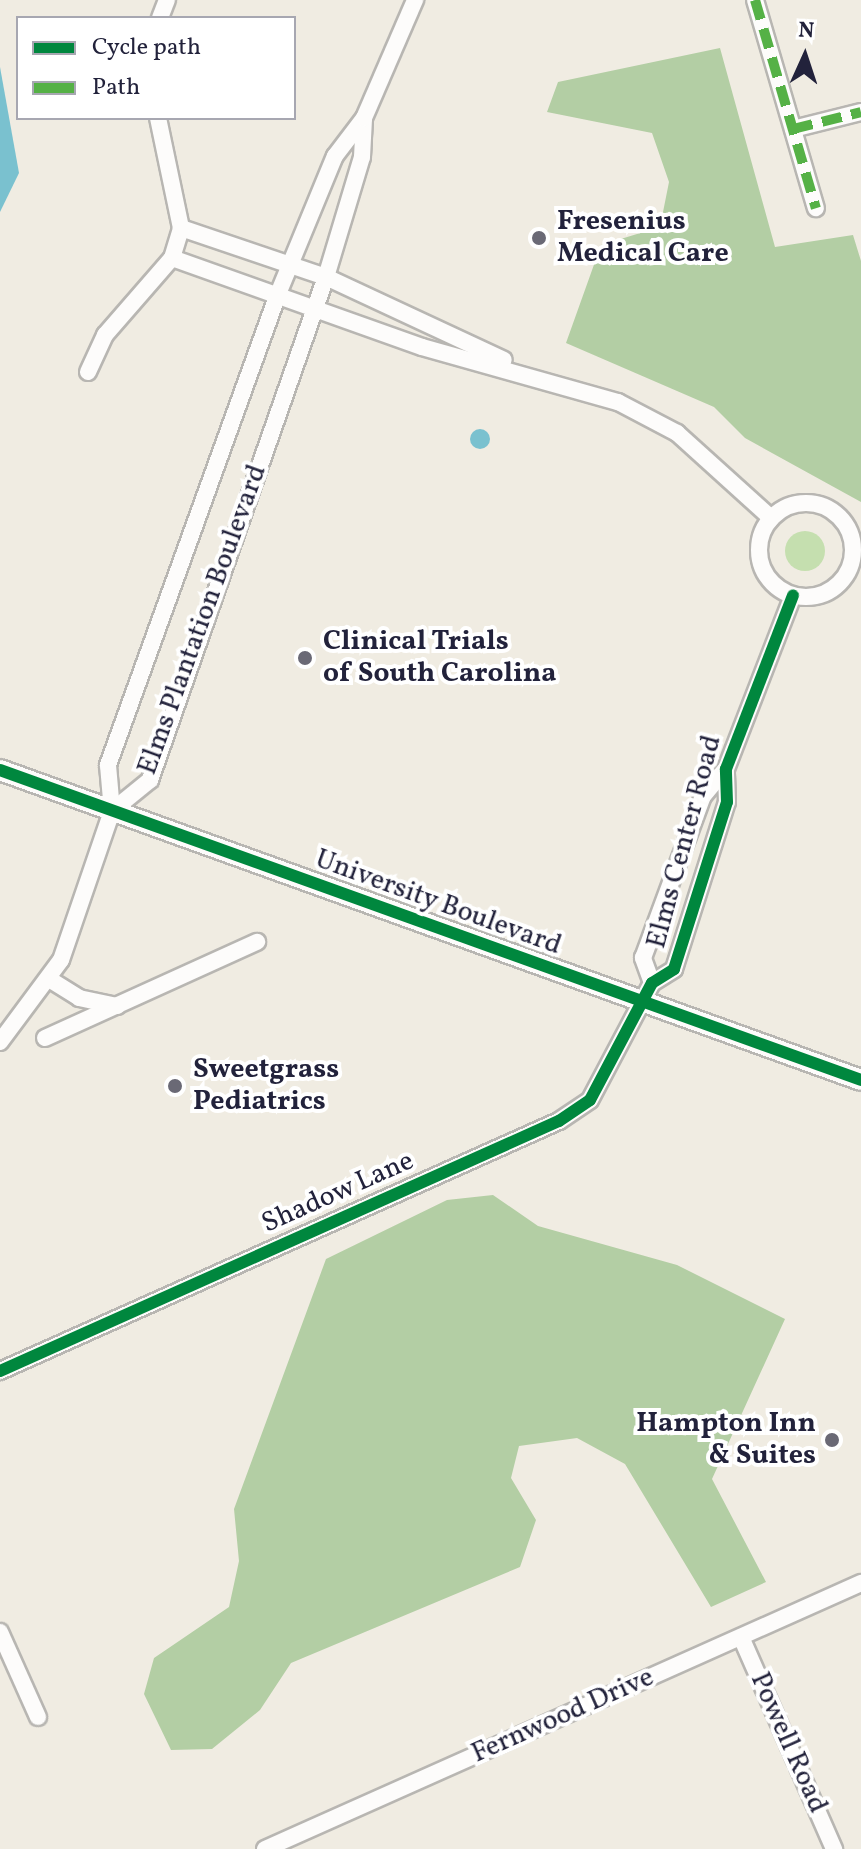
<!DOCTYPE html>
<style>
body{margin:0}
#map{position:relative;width:861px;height:1849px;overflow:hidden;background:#f0ece2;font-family:Vollkorn,serif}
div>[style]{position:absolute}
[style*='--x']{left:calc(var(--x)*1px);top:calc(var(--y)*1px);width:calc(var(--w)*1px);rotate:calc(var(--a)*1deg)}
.green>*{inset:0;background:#c5dfaf}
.round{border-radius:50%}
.forest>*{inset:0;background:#b3cea4}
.water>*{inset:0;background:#7ac1cf}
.roads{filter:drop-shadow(2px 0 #b8b6b2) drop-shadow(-2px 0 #b8b6b2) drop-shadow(0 2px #b8b6b2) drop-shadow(0 -2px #b8b6b2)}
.minor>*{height:16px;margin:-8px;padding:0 8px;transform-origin:8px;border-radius:8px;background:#fdfcfb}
.minor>.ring{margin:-8px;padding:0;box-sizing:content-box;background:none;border:16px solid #fdfcfb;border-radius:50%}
.major>*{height:20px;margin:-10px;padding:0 10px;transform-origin:10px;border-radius:10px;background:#fdfcfb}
.quiet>*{height:10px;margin-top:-5px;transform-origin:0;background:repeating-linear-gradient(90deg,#55b146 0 20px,transparent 0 30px)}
.cycleway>*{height:12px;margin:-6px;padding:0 6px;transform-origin:6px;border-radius:6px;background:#00873e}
.dots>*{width:22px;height:22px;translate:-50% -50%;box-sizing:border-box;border:4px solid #fff;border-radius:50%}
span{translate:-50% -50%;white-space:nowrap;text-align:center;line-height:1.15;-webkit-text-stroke:8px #fff;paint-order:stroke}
.poi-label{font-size:28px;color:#22223b;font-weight:700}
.left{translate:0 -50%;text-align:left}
.right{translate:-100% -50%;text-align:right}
.street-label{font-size:28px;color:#22223b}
.legend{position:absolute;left:16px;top:16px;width:280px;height:104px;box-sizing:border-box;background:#fff;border:2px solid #a7a7b1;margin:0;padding:10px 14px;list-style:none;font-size:24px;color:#22223b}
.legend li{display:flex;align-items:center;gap:16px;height:40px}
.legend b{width:40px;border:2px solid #a7a7b1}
.north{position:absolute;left:765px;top:16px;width:80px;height:80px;-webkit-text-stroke:6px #fff;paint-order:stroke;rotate:3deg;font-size:22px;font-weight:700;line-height:32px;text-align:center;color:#22223b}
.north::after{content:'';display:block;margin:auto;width:28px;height:36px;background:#22223b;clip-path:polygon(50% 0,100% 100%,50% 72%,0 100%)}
</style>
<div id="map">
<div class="green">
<i class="round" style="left:785px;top:531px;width:40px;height:40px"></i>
</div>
<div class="forest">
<i style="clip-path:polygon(720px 48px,775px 247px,853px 235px,861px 261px,861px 502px,745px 438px,714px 407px,566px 343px,601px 245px,660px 227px,669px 182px,652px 133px,547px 112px,558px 82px)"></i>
<i style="clip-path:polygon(493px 1195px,538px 1226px,677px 1265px,785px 1319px,712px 1479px,766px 1582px,711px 1607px,625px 1464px,577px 1438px,519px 1446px,511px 1478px,536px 1520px,520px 1567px,291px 1663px,260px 1710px,212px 1749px,171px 1750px,144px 1694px,154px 1658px,229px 1607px,239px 1561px,234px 1509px,326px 1259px,447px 1200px)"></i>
</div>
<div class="water">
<i style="clip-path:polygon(0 67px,19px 173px,0 212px)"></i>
<i class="round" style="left:470px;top:429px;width:20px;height:20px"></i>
</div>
<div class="roads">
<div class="minor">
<i style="--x:755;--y:0;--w:217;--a:73.7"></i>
<i style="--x:160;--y:18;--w:19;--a:-69"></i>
<i style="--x:793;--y:129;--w:70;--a:-14"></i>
<i style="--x:181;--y:228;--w:153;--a:18.7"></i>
<i style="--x:326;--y:277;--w:196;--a:25"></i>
<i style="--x:172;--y:258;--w:265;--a:19.6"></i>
<i style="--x:422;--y:347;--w:204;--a:15.7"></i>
<i style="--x:618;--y:402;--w:67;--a:27.7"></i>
<i style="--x:677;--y:433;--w:127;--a:42.1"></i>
<i style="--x:88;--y:372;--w:41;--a:-65.3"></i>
<i style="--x:105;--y:335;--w:102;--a:-49"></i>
<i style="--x:172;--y:258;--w:31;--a:-73"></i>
<i style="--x:181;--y:228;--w:112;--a:-101.8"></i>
<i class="ring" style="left:759px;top:503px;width:78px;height:78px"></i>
<i style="--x:112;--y:811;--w:49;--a:-39.2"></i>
<i style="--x:150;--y:780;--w:533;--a:-70.72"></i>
<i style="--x:326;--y:277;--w:125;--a:-73.3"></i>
<i style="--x:362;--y:157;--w:39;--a:-87"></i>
<i style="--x:49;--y:979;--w:36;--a:32"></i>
<i style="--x:79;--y:998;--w:39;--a:12"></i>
<i style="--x:652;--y:983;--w:27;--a:-110"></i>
<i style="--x:643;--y:958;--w:173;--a:-69.7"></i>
<i style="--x:703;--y:796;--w:35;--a:-50"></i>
<i style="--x:45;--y:1038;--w:233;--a:-24.4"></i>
<i style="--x:0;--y:1042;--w:102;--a:-53.4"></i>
<i style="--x:61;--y:960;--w:157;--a:-71.1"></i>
<i style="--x:112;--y:811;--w:46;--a:-95"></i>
<i style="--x:108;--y:765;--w:501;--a:-70.15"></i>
<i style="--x:278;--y:294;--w:149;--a:-67.6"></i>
<i style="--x:335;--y:156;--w:48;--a:-52.7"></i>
<i style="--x:364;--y:118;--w:129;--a:-66.6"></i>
<i style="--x:0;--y:1371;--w:612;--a:-24.1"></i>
<i style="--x:559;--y:1121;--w:37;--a:-34"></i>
<i style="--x:590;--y:1100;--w:132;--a:-62.1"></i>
<i style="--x:652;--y:983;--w:26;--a:-32"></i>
<i style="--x:674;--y:969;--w:175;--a:-72.4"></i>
<i style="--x:727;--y:802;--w:33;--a:-92"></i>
<i style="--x:726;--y:769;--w:186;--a:-68.9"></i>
<i style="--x:0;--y:1632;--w:93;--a:65.9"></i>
<i style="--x:741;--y:1637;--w:232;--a:66.3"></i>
<i style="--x:265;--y:1849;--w:653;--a:-24.05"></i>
</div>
<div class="major">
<i style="--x:0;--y:770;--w:915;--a:19.8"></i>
</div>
</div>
<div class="quiet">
<i style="--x:755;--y:0;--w:217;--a:73.7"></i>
<i style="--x:793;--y:129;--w:70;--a:-14"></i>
</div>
<div class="cycleway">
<i style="--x:0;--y:770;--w:915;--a:19.8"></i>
<i style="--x:0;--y:1371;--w:612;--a:-24.1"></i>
<i style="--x:559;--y:1121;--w:37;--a:-34"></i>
<i style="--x:590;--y:1100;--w:132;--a:-62.1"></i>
<i style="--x:652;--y:983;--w:26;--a:-32"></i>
<i style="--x:674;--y:969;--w:175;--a:-72.4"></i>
<i style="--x:727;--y:802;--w:33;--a:-92"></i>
<i style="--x:726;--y:769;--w:186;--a:-68.9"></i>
</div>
<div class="dots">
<i style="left:539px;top:238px;background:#6a6975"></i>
<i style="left:305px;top:658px;background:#6a6975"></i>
<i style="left:175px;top:1086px;background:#6a6975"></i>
<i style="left:832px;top:1440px;background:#6a6975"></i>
</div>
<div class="poi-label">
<span class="left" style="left:557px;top:238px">Fresenius<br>Medical Care</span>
<span class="left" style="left:323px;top:658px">Clinical Trials<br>of South Carolina</span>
<span class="left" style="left:193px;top:1086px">Sweetgrass<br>Pediatrics</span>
<span class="right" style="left:816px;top:1440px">Hampton Inn<br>&amp; Suites</span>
</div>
<div class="street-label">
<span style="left:203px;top:620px;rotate:-70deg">Elms Plantation Boulevard</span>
<span style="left:685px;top:842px;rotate:-75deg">Elms Center Road</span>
<span style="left:438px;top:903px;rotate:20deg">University Boulevard</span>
<span style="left:338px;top:1193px;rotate:-24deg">Shadow Lane</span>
<span style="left:563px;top:1716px;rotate:-24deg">Fernwood Drive</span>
<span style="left:788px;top:1743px;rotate:66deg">Powell Road</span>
</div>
<ul class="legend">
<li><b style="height:10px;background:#00873e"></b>Cycle path</li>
<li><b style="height:10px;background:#55b146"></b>Path</li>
</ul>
<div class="north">N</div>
</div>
